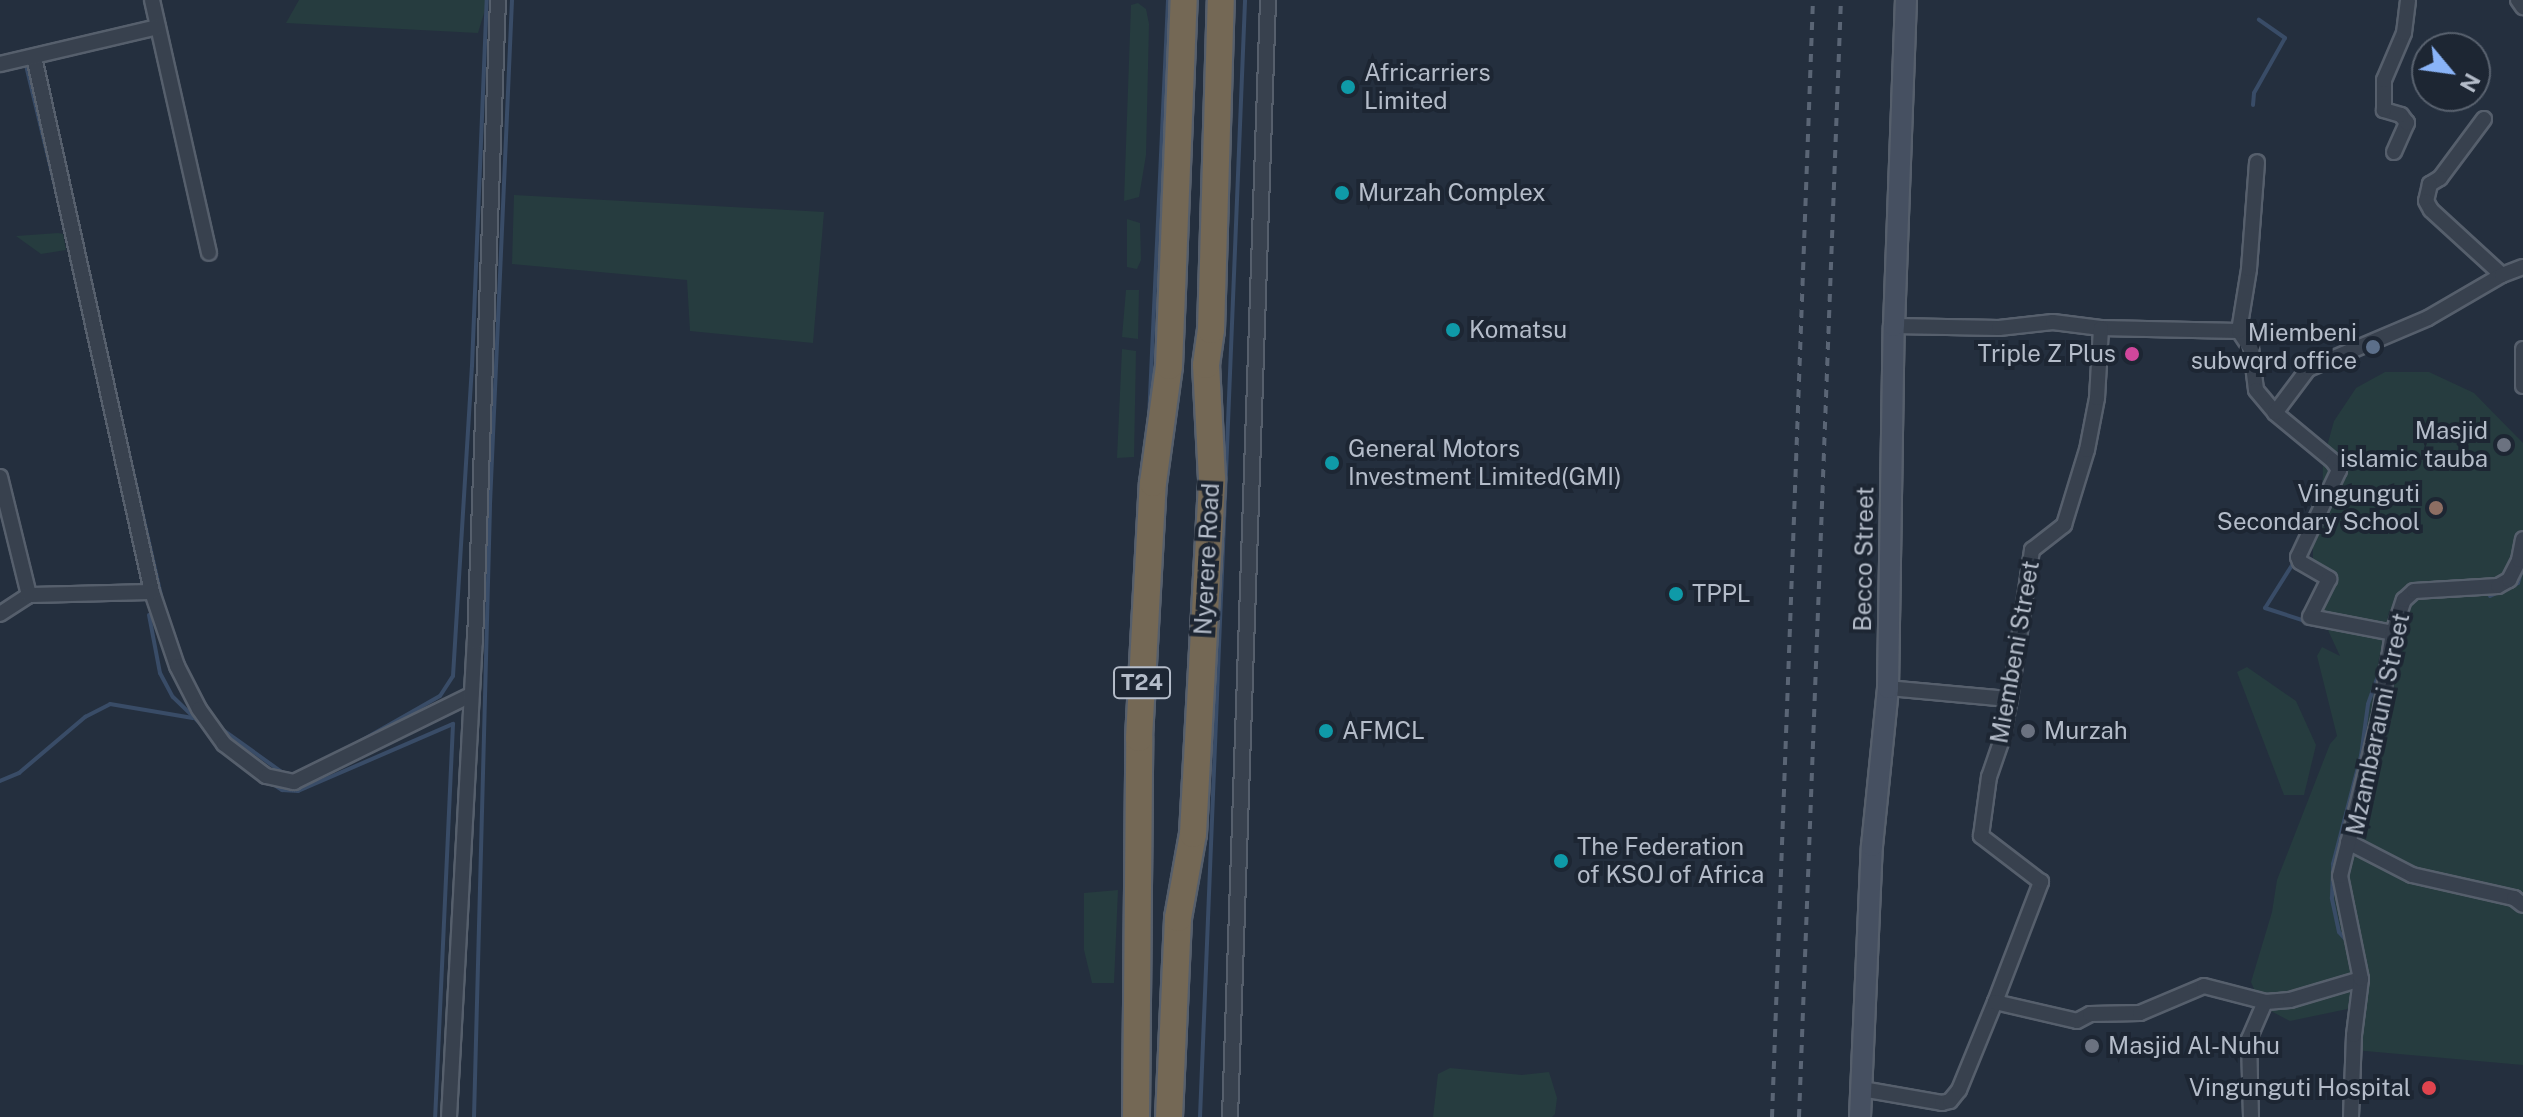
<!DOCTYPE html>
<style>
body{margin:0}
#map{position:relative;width:2523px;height:1117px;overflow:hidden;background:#242f3e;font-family:"Public Sans",sans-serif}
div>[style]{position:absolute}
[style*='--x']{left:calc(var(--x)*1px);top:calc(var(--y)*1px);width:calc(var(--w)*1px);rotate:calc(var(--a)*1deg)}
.green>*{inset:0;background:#263c3f}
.stream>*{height:4px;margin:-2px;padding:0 2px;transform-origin:2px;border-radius:2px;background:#394c67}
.roads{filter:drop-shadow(2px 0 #565f6c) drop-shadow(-2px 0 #565f6c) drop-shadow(0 2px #565f6c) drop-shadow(0 -2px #565f6c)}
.street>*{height:14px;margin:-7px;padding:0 7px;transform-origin:7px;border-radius:7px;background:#38414e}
.secondary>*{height:20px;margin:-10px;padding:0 10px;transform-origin:10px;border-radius:10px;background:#465061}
.highway>*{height:26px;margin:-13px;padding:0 13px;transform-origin:13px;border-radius:13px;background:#746855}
.rail>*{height:4px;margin-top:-2px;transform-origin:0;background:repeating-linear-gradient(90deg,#5a6575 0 8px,transparent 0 16px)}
.dots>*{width:22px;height:22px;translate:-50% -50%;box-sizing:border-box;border:4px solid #1d2633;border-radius:50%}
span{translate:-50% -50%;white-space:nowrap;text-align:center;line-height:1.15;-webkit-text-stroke:8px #1d2633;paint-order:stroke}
.shield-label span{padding:2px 6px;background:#1d2633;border:2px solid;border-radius:6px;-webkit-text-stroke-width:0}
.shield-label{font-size:22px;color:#b4bcc9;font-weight:700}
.poi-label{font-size:24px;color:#b4bcc9}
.left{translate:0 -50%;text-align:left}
.right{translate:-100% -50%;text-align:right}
.street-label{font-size:24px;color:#b4bcc9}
.north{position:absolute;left:2411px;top:32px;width:80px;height:80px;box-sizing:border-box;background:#1d2633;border:2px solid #59626f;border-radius:50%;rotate:119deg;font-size:22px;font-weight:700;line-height:32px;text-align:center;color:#b4bcc9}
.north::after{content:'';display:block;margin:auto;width:28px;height:36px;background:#8ab4f8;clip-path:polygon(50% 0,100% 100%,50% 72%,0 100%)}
</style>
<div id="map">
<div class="green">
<i style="clip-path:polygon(299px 0,488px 0,478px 33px,286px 23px)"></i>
<i style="clip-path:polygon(1138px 3px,1146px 9px,1149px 24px,1146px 155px,1139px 197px,1124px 201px,1131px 5px)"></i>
<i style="clip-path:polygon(514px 195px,824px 212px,813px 343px,690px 331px,687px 280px,512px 264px)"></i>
<i style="clip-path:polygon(1127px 219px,1140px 223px,1141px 260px,1137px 269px,1127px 267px)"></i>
<i style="clip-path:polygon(58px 233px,63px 234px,66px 250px,41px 254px,16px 236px)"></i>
<i style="clip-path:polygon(1126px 290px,1139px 290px,1138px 339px,1122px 337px)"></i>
<i style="clip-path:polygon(1122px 349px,1136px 351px,1134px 457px,1117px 458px)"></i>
<i style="clip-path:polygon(2385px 372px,2429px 372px,2474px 393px,2523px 443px,2523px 1065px,2354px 1050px,2362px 1006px,2290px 1021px,2261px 1006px,2251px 982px,2272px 912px,2277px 880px,2330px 744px,2337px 736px,2317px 656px,2322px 647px,2340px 656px,2326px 626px,2313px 566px,2313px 543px,2322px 524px,2323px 461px,2334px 421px,2356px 388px)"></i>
<i style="clip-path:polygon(2247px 667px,2296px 701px,2316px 745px,2304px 795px,2284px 795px,2237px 672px)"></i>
<i style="clip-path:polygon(1118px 890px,1114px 983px,1092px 983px,1084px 950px,1084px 893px)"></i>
<i style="clip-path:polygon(1450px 1068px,1522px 1075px,1549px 1072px,1557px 1098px,1555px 1114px,1552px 1117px,1433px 1117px,1438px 1074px)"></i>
</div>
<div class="stream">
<i style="--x:25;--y:61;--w:176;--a:76.5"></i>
<i style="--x:2253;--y:105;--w:12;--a:-85"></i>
<i style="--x:2254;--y:93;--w:63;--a:-60.6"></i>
<i style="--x:2285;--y:38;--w:32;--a:-145"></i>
<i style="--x:90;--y:277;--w:55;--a:78.5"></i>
<i style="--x:105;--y:408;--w:43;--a:77.9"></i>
<i style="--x:1149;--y:419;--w:419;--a:-87.4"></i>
<i style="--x:125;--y:437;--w:171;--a:77.2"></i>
<i style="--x:2294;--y:562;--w:54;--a:122.2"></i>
<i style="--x:2265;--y:608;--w:45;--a:18"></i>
<i style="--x:2490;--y:596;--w:31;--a:-25"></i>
<i style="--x:2518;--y:583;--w:15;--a:-74"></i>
<i style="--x:149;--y:615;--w:59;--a:79.3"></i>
<i style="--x:160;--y:673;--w:27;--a:62"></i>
<i style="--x:173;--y:697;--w:43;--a:44.1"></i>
<i style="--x:219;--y:727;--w:79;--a:35.7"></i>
<i style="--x:352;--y:746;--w:101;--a:-29.6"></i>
<i style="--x:440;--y:696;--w:24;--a:-57"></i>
<i style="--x:453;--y:676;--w:311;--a:-86.5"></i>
<i style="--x:472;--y:366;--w:366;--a:-87.7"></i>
<i style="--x:0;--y:781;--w:21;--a:-23"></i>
<i style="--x:19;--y:773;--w:87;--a:-40.3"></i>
<i style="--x:85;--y:717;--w:28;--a:-27"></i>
<i style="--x:110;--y:704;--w:84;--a:9.6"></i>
<i style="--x:273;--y:784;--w:11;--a:34"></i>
<i style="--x:282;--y:790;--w:16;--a:4"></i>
<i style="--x:298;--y:791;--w:169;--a:-23.4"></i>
<i style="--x:453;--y:724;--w:393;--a:92.6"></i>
<i style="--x:2348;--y:942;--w:13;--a:-132"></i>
<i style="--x:2339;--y:932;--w:35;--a:-102"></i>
<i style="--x:2332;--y:898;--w:34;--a:-88"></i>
<i style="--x:2333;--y:864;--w:112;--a:-75.5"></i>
<i style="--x:2361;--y:756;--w:52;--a:-82.3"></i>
<i style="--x:2368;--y:704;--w:41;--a:-70.3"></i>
<i style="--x:474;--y:1117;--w:613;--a:-88.5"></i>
<i style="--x:490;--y:504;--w:504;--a:-87.5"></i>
<i style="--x:1200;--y:1117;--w:1118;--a:-87.69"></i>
</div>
<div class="roads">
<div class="street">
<i style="--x:152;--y:0;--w:259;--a:77.3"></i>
<i style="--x:2518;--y:0;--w:9;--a:54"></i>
<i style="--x:34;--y:57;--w:548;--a:77.56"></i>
<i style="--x:152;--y:592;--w:78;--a:71.3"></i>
<i style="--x:177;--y:666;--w:48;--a:62.9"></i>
<i style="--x:199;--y:709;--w:43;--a:54.5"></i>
<i style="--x:224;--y:744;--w:53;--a:37.3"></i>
<i style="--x:266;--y:776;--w:29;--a:12"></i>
<i style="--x:294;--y:782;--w:195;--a:-26.2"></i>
<i style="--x:0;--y:64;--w:162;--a:-13.2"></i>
<i style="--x:2484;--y:119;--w:74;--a:126.7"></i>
<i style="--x:2440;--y:178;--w:12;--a:149"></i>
<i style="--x:2430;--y:184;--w:17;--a:103"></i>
<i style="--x:2426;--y:201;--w:10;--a:61"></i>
<i style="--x:2431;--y:210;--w:96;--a:42.5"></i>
<i style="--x:2394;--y:152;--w:32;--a:-66"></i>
<i style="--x:2407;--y:123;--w:10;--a:-127"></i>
<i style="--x:2401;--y:115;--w:18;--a:-164"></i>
<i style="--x:2384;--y:110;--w:30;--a:-90"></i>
<i style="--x:2384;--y:80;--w:51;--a:-66.9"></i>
<i style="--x:2404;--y:33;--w:33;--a:-83"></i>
<i style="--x:1894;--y:326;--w:105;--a:1.1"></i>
<i style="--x:1999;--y:328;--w:54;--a:-6.3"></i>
<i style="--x:2053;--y:322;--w:48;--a:7.1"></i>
<i style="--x:2101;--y:328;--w:138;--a:1.2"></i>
<i style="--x:2239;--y:331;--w:22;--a:56"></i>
<i style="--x:2251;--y:349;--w:41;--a:83"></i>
<i style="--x:2256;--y:390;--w:30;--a:50"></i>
<i style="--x:2275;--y:413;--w:75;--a:39.6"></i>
<i style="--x:2333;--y:461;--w:11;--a:56"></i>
<i style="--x:2339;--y:470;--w:96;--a:115.2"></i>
<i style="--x:2298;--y:557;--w:5;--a:68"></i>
<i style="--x:2300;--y:562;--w:34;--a:30"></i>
<i style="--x:2329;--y:579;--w:42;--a:116.6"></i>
<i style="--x:2310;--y:617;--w:85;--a:10.9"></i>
<i style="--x:2239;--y:331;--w:63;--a:-80.8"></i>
<i style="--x:2249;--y:269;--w:107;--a:-85.7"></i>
<i style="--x:2523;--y:349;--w:37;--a:90"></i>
<i style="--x:2275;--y:413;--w:55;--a:-53.1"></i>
<i style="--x:2308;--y:369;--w:130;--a:-23"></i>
<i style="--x:2428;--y:318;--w:86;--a:-30.2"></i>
<i style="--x:2502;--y:275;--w:22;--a:-21"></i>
<i style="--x:0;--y:477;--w:122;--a:76.2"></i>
<i style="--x:0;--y:614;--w:35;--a:-33"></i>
<i style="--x:29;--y:595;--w:123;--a:-1.4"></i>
<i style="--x:1888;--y:688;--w:122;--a:5.2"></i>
<i style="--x:2348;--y:842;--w:72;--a:27.3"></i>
<i style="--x:2412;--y:875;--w:105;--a:12.7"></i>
<i style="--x:2514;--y:898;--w:11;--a:38"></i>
<i style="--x:1995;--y:1002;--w:129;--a:-69"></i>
<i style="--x:2041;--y:882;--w:76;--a:-142.5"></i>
<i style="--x:1981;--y:836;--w:60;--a:-82.3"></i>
<i style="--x:1989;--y:777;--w:39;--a:-71"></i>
<i style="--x:2002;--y:740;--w:42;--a:-79"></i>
<i style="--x:2010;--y:699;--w:151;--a:-81.6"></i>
<i style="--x:2032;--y:550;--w:41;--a:-38"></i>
<i style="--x:2064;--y:525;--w:78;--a:-73"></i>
<i style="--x:2087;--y:450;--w:53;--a:-79.1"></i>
<i style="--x:2097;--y:398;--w:70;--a:-86.7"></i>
<i style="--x:1862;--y:1089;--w:81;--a:9.9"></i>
<i style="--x:1942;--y:1103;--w:8;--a:-14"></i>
<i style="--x:1950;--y:1101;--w:14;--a:-51"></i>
<i style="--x:1959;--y:1090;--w:95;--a:-67.8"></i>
<i style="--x:1995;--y:1002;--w:84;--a:13"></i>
<i style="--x:2077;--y:1021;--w:15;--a:-28"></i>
<i style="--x:2090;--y:1014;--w:50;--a:-1.1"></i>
<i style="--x:2140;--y:1013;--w:69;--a:-22.9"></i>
<i style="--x:2204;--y:986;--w:64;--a:14.5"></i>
<i style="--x:2266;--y:1002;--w:24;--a:-5"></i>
<i style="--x:2290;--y:1000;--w:74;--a:-16.5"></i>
<i style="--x:449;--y:1117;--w:476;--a:-86.9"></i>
<i style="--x:475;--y:642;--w:642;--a:-87.95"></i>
<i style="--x:1230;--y:1117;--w:1118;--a:-88.05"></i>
<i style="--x:2251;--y:1117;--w:78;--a:-91.5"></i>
<i style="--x:2249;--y:1039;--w:40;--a:-66.6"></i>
<i style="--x:2351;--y:1117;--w:82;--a:-87.9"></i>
<i style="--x:2354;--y:1035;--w:56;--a:-82.9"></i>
<i style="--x:2361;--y:979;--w:105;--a:-101.5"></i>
<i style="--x:2340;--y:876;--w:167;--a:-76.1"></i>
<i style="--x:2380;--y:714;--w:82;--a:-80.9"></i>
<i style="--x:2393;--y:633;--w:35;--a:-72"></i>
<i style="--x:2404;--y:600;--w:13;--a:-42"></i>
<i style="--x:2414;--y:591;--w:84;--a:-3.4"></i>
<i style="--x:2498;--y:586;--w:13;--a:-29"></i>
<i style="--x:2509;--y:580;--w:22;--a:-63"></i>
<i style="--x:2519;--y:560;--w:21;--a:-79"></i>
</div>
<div class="secondary">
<i style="--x:1860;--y:1117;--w:271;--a:-87.5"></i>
<i style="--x:1872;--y:846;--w:159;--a:-84.2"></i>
<i style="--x:1888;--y:688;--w:362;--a:-89.1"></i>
<i style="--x:1894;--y:326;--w:326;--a:-87.9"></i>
</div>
<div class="highway">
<i style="--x:1136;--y:1117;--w:379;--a:-89.5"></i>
<i style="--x:1139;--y:738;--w:255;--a:-86.9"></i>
<i style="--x:1153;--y:483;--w:118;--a:-82.2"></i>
<i style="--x:1169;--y:366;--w:366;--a:-87.7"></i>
<i style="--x:1169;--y:1117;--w:199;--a:-87.4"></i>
<i style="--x:1178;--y:918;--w:85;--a:-79.9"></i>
<i style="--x:1193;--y:834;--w:356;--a:-86.9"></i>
<i style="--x:1212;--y:479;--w:114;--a:-93"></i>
<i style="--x:1206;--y:365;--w:35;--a:-82"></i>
<i style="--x:1211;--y:330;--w:330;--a:-88.3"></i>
</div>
</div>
<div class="rail">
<i style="--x:1772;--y:1117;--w:1118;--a:-87.9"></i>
<i style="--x:1799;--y:1117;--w:1118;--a:-87.85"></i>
</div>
<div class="dots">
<i style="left:1348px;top:87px;background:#0f9aa8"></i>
<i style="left:1342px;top:193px;background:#0f9aa8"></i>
<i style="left:1453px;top:330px;background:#0f9aa8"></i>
<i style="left:2373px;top:347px;background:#5c6f8a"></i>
<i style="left:2132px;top:354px;background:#d1479c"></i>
<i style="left:2504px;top:445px;background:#6b7280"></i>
<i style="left:1332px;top:463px;background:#0f9aa8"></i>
<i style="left:2436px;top:508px;background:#8d6e63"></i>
<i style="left:1676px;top:594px;background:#0f9aa8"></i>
<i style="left:1326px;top:731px;background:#0f9aa8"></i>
<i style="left:2028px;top:731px;background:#6b7280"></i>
<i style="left:1561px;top:861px;background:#0f9aa8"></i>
<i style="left:2092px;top:1046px;background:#6b7280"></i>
<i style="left:2429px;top:1088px;background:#e0444e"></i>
</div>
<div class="shield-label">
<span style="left:1142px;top:683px">T24</span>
</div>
<div class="poi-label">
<span class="left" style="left:1364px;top:87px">Africarriers<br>Limited</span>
<span class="left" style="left:1358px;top:193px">Murzah Complex</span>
<span class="left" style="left:1469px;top:330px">Komatsu</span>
<span class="right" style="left:2357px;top:347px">Miembeni<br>subwqrd office</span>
<span class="right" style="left:2116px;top:354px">Triple Z Plus</span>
<span class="right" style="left:2488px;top:445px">Masjid<br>islamic tauba</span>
<span class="left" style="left:1348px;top:463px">General Motors<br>Investment Limited(GMI)</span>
<span class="right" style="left:2420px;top:508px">Vingunguti<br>Secondary School</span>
<span class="left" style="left:1692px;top:594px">TPPL</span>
<span class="left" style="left:1342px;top:731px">AFMCL</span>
<span class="left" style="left:2044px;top:731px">Murzah</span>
<span class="left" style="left:1577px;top:861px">The Federation<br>of KSOJ of Africa</span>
<span class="left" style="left:2108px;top:1046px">Masjid Al-Nuhu</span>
<span class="right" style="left:2411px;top:1088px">Vingunguti Hospital</span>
</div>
<div class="street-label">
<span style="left:1207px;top:559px;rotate:-87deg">Nyerere Road</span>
<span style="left:1864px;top:559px;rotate:-89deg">Becco Street</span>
<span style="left:2015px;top:652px;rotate:-80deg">Miembeni Street</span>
<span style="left:2378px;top:724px;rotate:-78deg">Mzambarauni Street</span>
</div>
<div class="north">N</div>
</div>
